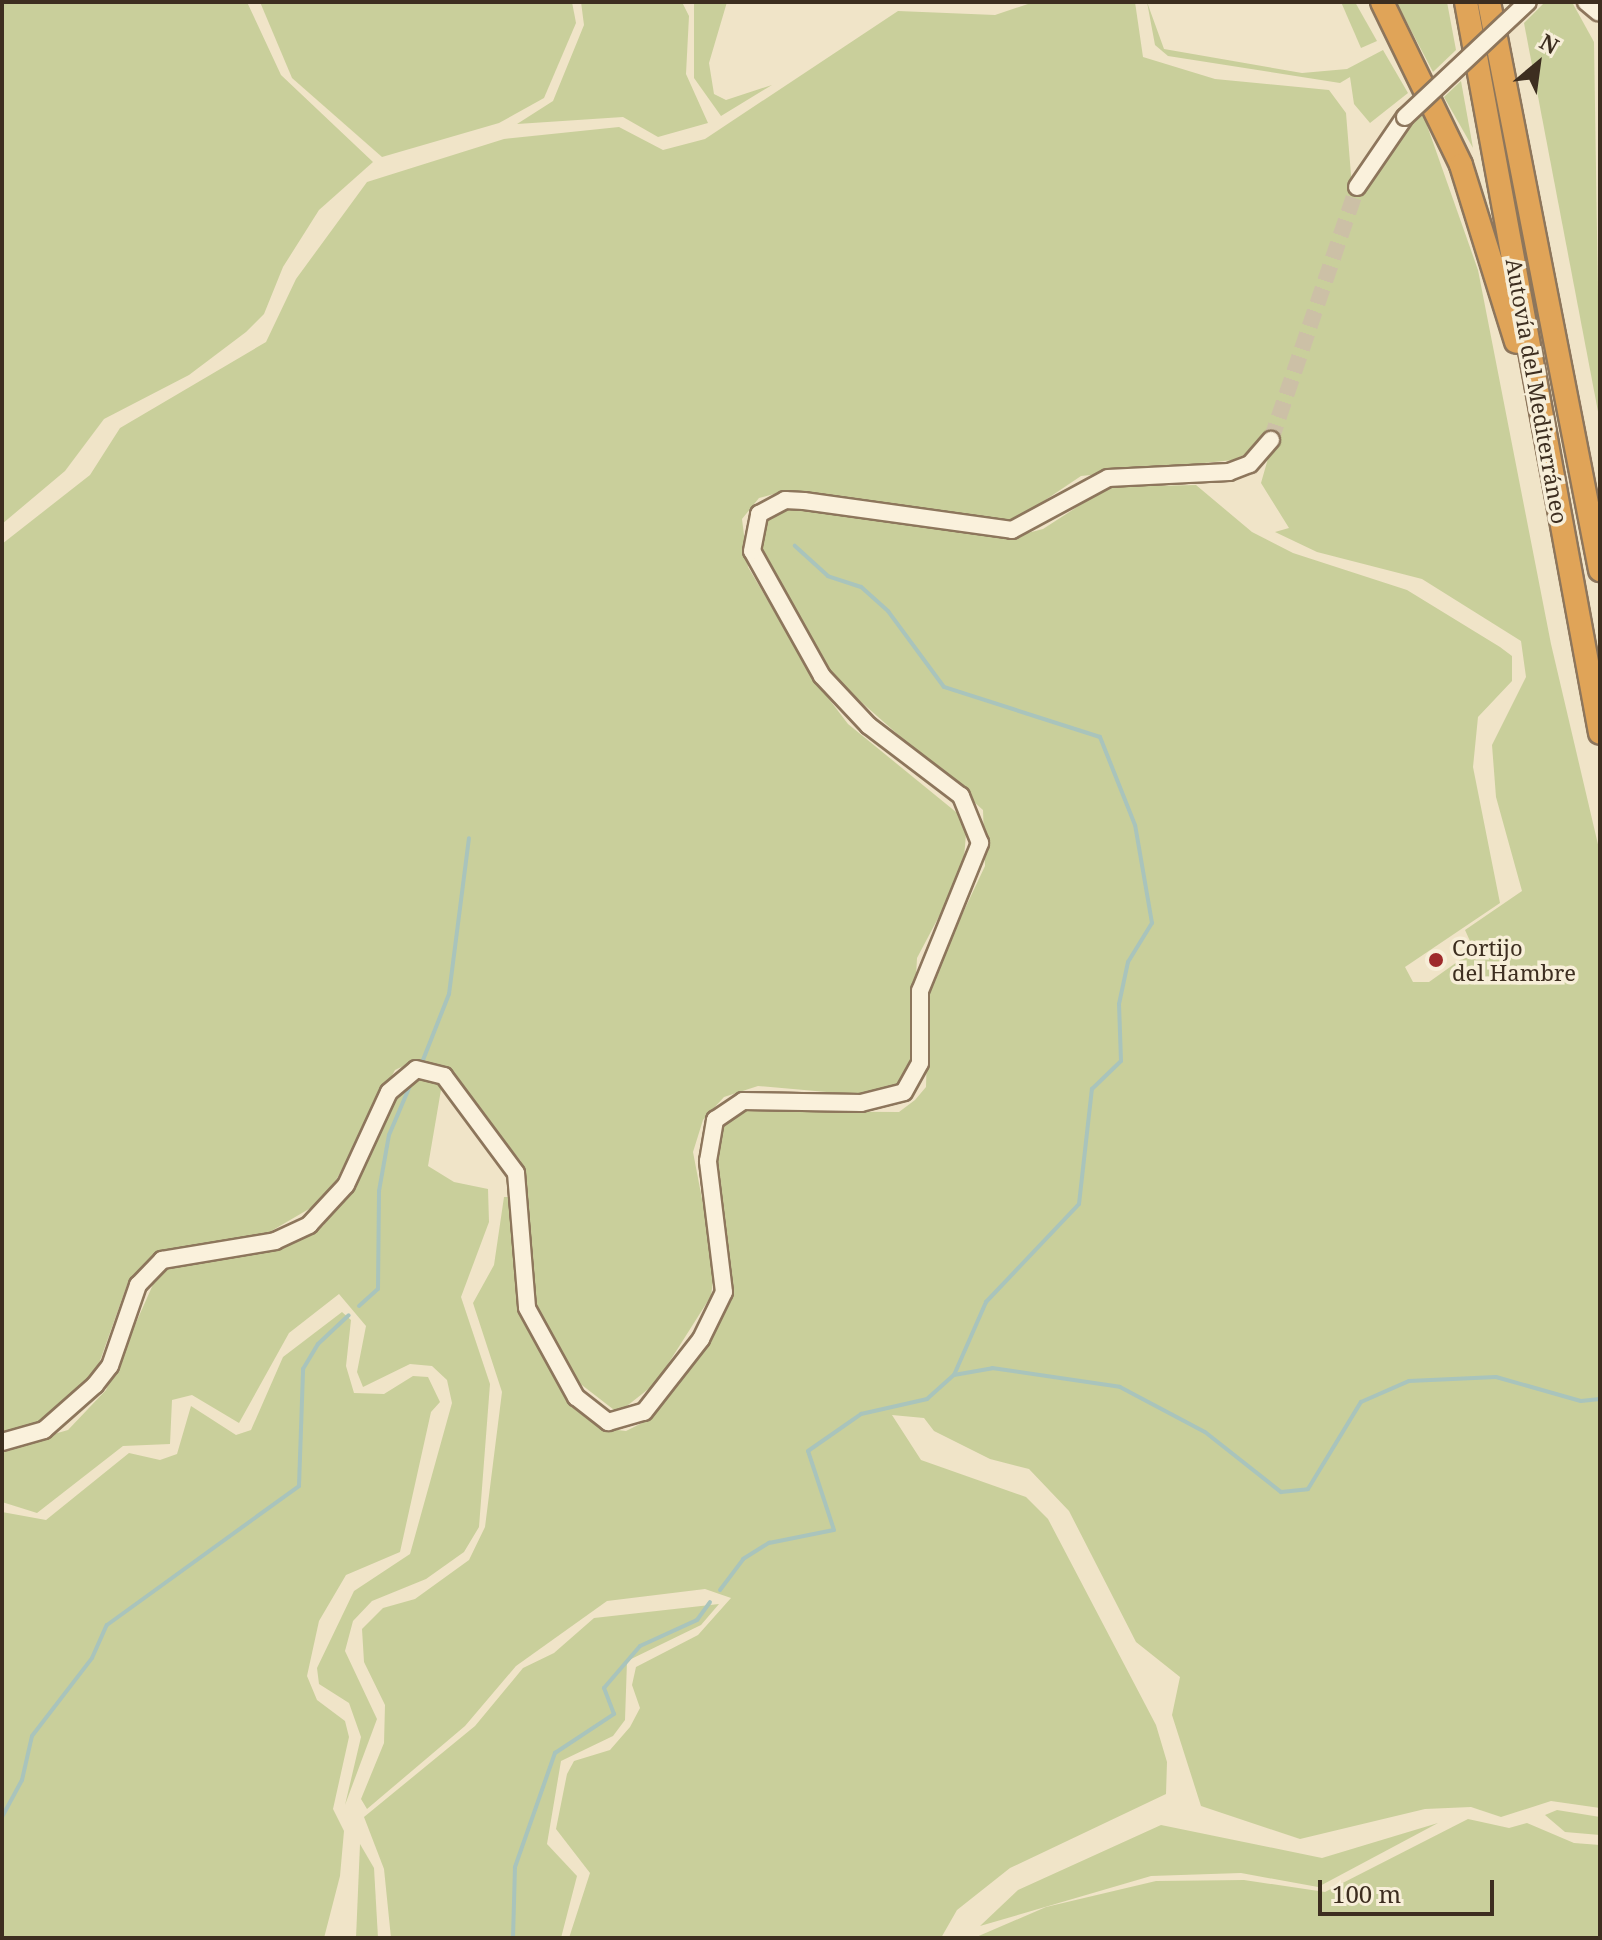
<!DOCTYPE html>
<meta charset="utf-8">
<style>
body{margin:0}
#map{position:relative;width:1602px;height:1940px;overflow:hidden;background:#f0e4c8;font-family:"Noto Serif",serif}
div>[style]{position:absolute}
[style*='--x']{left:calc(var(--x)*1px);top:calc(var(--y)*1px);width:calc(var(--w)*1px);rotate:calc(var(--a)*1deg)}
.green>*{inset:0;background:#c9cf9b}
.stream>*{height:4px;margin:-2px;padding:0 2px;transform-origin:2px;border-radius:2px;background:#a9c4bc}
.minor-tunnel>*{height:16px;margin-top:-8px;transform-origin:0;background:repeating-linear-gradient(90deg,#ccc0a6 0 16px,transparent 0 24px)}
.roads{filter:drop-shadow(2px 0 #8d765c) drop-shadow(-2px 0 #8d765c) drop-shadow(0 2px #8d765c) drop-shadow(0 -2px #8d765c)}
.minor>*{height:16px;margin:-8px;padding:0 8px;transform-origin:8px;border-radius:8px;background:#faf1dc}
.highway>*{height:22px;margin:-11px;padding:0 11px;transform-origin:11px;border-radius:11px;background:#e0a458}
.bridges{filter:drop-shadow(2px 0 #8d765c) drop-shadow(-2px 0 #8d765c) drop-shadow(0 2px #8d765c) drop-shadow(0 -2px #8d765c)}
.minor-bridge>*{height:16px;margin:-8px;padding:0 8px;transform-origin:8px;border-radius:8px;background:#faf1dc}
.dots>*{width:22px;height:22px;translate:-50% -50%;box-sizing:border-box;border:4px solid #f7eed8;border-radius:50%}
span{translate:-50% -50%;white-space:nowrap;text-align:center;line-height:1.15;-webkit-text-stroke:7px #f7eed8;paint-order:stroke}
.street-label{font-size:22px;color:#3d2e20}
.poi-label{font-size:22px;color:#3d2e20}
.left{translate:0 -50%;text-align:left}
.frame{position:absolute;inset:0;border:4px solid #3d2e20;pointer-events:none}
.north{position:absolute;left:1498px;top:24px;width:80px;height:80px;-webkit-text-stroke:6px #f7eed8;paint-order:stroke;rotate:29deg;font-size:22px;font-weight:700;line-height:32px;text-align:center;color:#3d2e20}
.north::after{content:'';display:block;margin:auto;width:28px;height:36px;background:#3d2e20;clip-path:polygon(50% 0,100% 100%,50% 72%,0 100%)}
.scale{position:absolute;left:1318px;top:1880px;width:176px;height:36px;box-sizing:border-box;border:4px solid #3d2e20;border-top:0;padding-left:10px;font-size:24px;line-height:28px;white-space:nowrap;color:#3d2e20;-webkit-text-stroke:6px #f7eed8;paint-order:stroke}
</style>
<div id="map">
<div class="green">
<i style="clip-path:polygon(2px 2px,247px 2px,281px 75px,373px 162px,319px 210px,283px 267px,264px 314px,246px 332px,189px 375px,104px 419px,65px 471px,2px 524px)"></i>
<i style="clip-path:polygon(260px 2px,572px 2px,576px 23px,544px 98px,499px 123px,382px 157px,292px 78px)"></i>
<i style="clip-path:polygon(581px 2px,682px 2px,689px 16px,686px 74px,708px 123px,658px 137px,623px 117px,517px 124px,553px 101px,584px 25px)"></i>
<i style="clip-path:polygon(694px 2px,727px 2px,709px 63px,714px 94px,726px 100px,772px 85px,721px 116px,694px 78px)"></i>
<i style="clip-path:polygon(1034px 2px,1135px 2px,1143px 57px,1215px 79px,1329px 90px,1346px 113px,1352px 187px,1366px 190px,1378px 159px,1423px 114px,1478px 270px,1551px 644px,1600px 853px,1600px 1808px,1551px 1801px,1501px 1817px,1471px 1807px,1425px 1809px,1300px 1839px,1201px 1806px,1172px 1715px,1180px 1677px,1136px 1642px,1069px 1511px,1029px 1469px,990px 1459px,934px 1431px,924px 1418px,892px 1415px,921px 1460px,1026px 1497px,1048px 1519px,1156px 1725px,1167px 1762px,1166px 1794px,1010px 1868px,957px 1910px,941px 1938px,569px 1938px,590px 1873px,556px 1829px,567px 1774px,574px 1761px,610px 1750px,630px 1727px,640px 1708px,632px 1685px,636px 1667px,698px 1635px,731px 1598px,705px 1589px,607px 1601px,516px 1666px,465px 1726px,367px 1809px,361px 1799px,384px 1743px,385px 1705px,364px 1662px,362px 1629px,383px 1608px,415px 1599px,469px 1560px,485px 1527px,502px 1392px,473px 1303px,494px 1265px,504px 1197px,511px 1197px,521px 1308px,576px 1410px,600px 1428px,626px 1431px,650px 1419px,714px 1333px,732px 1291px,713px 1158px,718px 1132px,740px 1111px,899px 1112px,915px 1100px,926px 1087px,929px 985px,985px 866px,983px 810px,824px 669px,760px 551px,768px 521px,776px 511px,822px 508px,1012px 537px,1043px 529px,1108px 487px,1196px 485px,1252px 532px,1293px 553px,1407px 590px,1500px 647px,1512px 656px,1512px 681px,1478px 717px,1473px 767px,1500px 903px,1405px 967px,1413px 982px,1429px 982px,1474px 950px,1465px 930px,1522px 891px,1496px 797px,1492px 745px,1526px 677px,1521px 641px,1422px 579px,1317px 552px,1275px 532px,1289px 528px,1261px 483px,1273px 441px,1233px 460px,1081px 476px,1011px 523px,785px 491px,759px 498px,742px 519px,748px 567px,816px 682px,848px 724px,967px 821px,963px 871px,917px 958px,912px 1055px,903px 1081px,888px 1091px,849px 1094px,758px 1086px,724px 1097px,703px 1120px,693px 1152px,715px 1267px,711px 1296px,656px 1383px,618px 1413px,578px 1382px,540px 1317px,531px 1293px,521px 1161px,445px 1071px,416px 1060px,395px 1070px,326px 1199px,261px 1237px,158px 1254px,127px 1285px,96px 1372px,45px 1422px,2px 1435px,2px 544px,90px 475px,120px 428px,266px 342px,296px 279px,367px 182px,504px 139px,619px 127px,663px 150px,705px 139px,898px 11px,995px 15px)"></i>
<i style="clip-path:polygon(1147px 2px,1164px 49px,1302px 73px,1347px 69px,1383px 50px,1408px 93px,1370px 123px,1354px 104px,1350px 77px,1340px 83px,1168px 56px,1155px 45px)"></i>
<i style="clip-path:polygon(1341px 2px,1355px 2px,1377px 41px,1361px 48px)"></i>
<i style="clip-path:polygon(1396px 2px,1447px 2px,1456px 50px,1433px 72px)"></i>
<i style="clip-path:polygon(1545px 2px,1572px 2px,1594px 42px,1600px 422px,1524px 23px)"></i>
<i style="clip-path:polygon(1461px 81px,1473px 148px,1444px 97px)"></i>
<i style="clip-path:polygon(428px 1073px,442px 1084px,428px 1166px,454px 1182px,488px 1189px,489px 1222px,461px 1297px,490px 1384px,479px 1527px,464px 1552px,426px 1579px,372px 1601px,353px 1621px,345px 1651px,377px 1719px,345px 1805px,361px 1737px,349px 1703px,319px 1684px,317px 1668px,354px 1591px,410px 1554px,452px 1403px,447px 1380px,432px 1366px,410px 1364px,363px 1387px,357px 1372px,366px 1326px,339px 1294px,289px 1333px,239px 1423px,192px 1395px,172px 1400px,170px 1444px,123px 1446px,37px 1513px,2px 1502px,2px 1449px,68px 1430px,106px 1390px,159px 1271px,287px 1246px,323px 1226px,363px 1170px,392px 1094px,406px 1078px)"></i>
<i style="clip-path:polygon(342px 1312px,351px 1320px,346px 1366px,354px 1393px,384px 1394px,413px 1376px,428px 1377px,440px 1402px,431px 1412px,400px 1552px,346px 1575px,319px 1621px,307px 1676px,317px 1700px,345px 1721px,349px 1737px,333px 1809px,344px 1831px,340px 1876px,324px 1938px,2px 1938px,2px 1512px,46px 1520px,129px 1453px,160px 1460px,177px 1454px,191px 1406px,236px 1435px,251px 1430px,283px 1357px)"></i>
<i style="clip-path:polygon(719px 1604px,701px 1625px,627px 1661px,625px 1720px,613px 1736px,561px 1761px,547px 1844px,577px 1876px,561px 1938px,391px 1938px,384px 1869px,364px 1817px,475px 1726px,523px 1668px,554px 1653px,594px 1618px)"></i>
<i style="clip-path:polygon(1557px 1810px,1600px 1817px,1600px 1835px,1565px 1832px,1545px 1815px)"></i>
<i style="clip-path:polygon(1468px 1819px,1509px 1828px,1527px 1823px,1574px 1843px,1600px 1845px,1600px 1938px,974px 1938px,1046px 1907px,1156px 1881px,1244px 1880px,1325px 1892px)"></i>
<i style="clip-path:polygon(1438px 1823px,1318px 1887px,1241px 1873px,1151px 1876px,980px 1926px,1018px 1890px,1161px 1825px,1322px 1858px)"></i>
<i style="clip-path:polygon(360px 1844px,374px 1868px,378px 1938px,356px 1938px)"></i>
</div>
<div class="stream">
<i style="--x:423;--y:1060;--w:71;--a:-68.5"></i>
<i style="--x:449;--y:994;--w:157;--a:-82.7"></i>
<i style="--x:359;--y:1306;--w:25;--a:-42"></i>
<i style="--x:378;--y:1289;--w:98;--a:-89.4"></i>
<i style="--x:379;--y:1191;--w:57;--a:-79.9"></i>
<i style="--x:389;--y:1135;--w:59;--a:-66.9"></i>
<i style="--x:954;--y:1375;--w:39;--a:-10"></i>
<i style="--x:992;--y:1368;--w:129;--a:8.4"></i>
<i style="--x:1120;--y:1387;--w:96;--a:27.9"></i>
<i style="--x:1205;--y:1432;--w:97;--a:38.3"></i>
<i style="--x:1281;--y:1492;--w:27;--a:-6"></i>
<i style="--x:1308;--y:1489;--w:102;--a:-58.7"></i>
<i style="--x:1361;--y:1402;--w:52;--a:-23.6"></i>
<i style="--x:1409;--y:1381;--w:87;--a:-2.6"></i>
<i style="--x:1496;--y:1377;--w:88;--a:15.8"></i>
<i style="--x:1581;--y:1401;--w:19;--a:-6"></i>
<i style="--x:720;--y:1590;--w:39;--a:-53"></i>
<i style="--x:743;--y:1559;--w:31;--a:-32"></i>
<i style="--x:769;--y:1543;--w:66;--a:-11.3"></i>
<i style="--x:834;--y:1530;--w:83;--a:-108.2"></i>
<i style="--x:808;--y:1451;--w:65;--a:-34.9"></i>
<i style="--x:861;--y:1414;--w:68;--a:-12.8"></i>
<i style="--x:927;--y:1399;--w:36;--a:-42"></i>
<i style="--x:954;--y:1375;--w:80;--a:-66.3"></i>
<i style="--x:986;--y:1302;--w:135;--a:-46.5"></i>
<i style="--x:1079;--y:1204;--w:116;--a:-83.6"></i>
<i style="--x:1092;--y:1089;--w:40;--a:-44"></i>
<i style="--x:1121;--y:1061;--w:57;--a:-92"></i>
<i style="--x:1119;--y:1004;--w:43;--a:-77.9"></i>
<i style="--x:1128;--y:962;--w:46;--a:-58.4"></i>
<i style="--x:1152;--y:923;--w:99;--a:-99.8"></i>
<i style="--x:1135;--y:825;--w:95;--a:-111.7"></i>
<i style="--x:1100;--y:737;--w:164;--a:-162.2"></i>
<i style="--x:944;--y:687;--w:94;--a:-126.4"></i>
<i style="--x:888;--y:611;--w:36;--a:-138"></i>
<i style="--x:861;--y:587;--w:35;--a:-162"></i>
<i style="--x:828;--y:576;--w:45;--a:-137.7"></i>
<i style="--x:2;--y:1817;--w:42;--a:-61.6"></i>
<i style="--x:22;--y:1780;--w:45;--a:-77.2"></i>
<i style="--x:32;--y:1736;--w:98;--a:-52.4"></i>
<i style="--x:92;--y:1658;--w:36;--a:-66"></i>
<i style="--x:107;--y:1625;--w:237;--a:-35.9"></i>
<i style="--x:299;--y:1486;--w:117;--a:-88"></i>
<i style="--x:303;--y:1369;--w:29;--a:-59"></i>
<i style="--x:318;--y:1344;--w:42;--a:-43.1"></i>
<i style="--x:513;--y:1938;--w:71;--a:-88.4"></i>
<i style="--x:515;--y:1867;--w:121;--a:-70.7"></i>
<i style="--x:555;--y:1753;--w:71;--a:-33.5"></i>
<i style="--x:614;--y:1714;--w:28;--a:-111"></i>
<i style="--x:604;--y:1688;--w:55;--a:-49.4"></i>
<i style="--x:640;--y:1646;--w:63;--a:-24.5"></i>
<i style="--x:697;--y:1620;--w:22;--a:-54"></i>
</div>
<div class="minor-tunnel">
<i style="--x:1271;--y:440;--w:267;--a:-71.2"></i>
</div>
<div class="roads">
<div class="minor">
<i style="--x:1586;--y:2;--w:16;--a:40"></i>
<i style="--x:1357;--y:187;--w:85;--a:-55.6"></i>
<i style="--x:2;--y:1442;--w:44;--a:-15.9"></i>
<i style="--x:44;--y:1430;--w:68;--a:-41.4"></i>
<i style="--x:95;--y:1385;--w:24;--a:-52"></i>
<i style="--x:110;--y:1366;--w:86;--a:-70.9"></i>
<i style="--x:138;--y:1285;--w:35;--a:-46"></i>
<i style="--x:162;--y:1260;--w:115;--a:-9.5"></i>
<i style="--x:275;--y:1241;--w:38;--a:-25"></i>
<i style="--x:309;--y:1225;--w:54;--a:-47.2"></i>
<i style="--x:346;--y:1185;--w:102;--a:-65.2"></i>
<i style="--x:389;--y:1092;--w:35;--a:-40"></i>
<i style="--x:416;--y:1069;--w:29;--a:14"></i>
<i style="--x:444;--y:1076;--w:121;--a:53.4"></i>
<i style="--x:516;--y:1173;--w:135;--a:85.3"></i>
<i style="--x:527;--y:1308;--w:102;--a:61.2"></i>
<i style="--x:576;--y:1397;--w:41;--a:38"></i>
<i style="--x:608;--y:1422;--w:37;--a:-16"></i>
<i style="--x:644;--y:1412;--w:93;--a:-52"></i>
<i style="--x:701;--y:1339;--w:52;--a:-63.9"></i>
<i style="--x:724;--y:1292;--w:132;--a:-97"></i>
<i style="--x:708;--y:1161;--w:42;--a:-80.3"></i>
<i style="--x:715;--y:1120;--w:34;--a:-34"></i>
<i style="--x:743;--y:1101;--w:118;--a:1"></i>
<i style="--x:861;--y:1103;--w:44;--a:-14.3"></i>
<i style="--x:904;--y:1092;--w:33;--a:-61"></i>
<i style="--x:920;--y:1063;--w:72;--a:-90"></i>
<i style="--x:920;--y:991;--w:160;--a:-67.9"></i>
<i style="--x:980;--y:843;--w:51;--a:-112"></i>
<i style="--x:961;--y:796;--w:116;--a:-142.7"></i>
<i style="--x:869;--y:726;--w:69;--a:-133.2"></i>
<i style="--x:822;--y:676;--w:143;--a:-119.2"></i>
<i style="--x:752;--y:551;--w:38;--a:-79"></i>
<i style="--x:759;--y:514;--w:30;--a:-28"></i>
<i style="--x:785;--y:500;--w:19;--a:3"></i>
<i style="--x:804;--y:501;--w:210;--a:7.9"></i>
<i style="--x:1012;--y:530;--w:109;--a:-28.4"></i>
<i style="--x:1108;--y:478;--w:121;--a:-2.8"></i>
<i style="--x:1229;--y:472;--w:22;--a:-21"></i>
<i style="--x:1250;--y:464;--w:32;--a:-49"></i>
</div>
<div class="highway">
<i style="--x:1382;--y:2;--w:181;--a:64.1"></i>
<i style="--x:1461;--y:165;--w:185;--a:72.7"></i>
<i style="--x:1466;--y:2;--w:743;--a:79.61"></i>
<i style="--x:1489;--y:2;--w:579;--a:78.94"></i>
</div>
</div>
<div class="bridges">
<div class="minor-bridge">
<i style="--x:1405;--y:117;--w:168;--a:-43.1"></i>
</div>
</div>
<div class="dots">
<i style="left:1436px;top:960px;background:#9e2a2b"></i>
</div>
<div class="street-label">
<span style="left:1537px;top:391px;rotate:80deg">Autovía del Mediterráneo</span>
</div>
<div class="poi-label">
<span class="left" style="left:1452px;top:960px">Cortijo<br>del Hambre</span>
</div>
<div class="frame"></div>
<div class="north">N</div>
<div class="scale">100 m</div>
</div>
